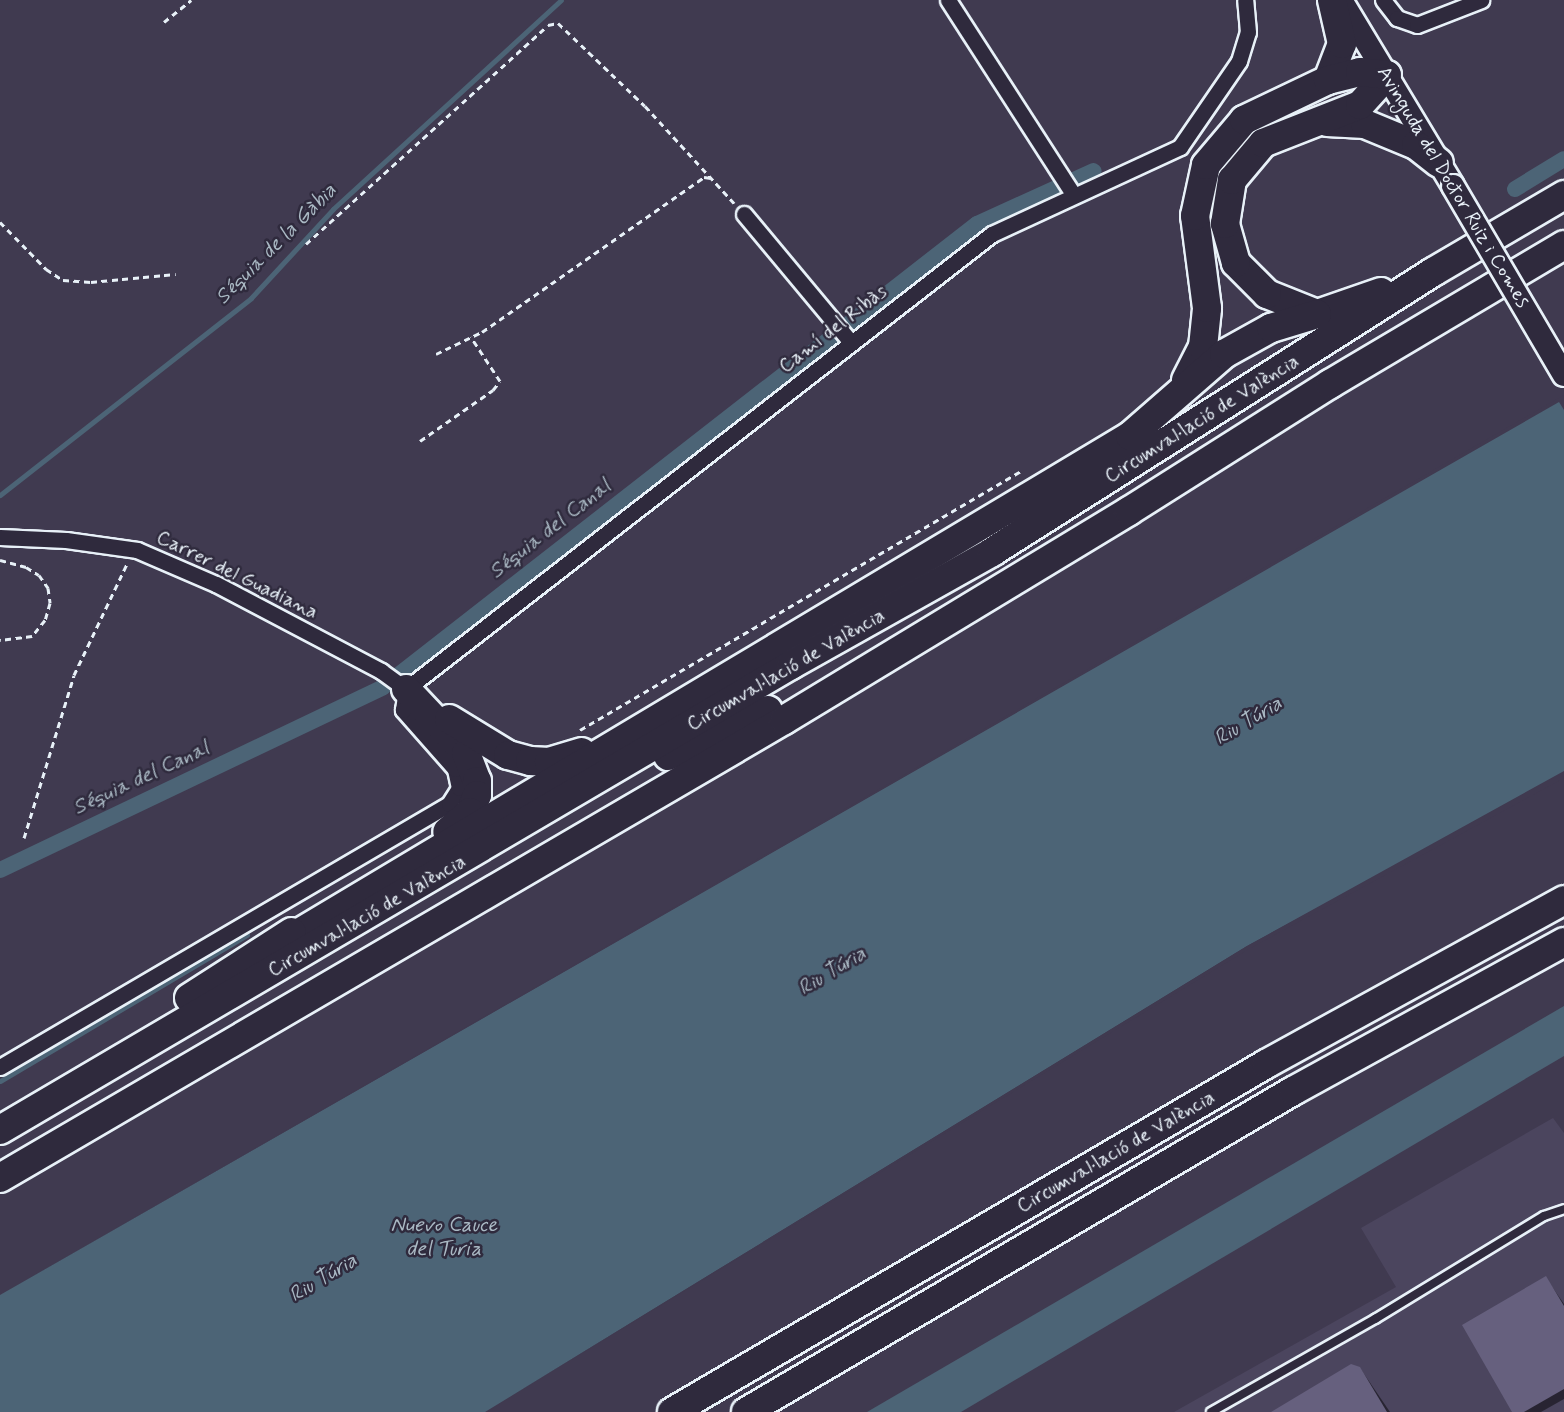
<!DOCTYPE html>
<meta charset="utf-8">
<style>
body{margin:0}
#map{position:relative;width:1564px;height:1412px;overflow:hidden;background:#403a50;font-family:Mynerve,sans-serif}
div>[style]{position:absolute}
[style*='--x']{left:calc(var(--x)*1px);top:calc(var(--y)*1px);width:calc(var(--w)*1px);rotate:calc(var(--a)*1deg)}
.built>*{inset:0;background:#4b455e}
.water>*{inset:0;background:#4c6476}
.pier>*{inset:0;background:#403a50}
.shadow>*{inset:0;background:#0007}
.stream>*{height:5px;margin:-2.5px;padding:0 2.5px;transform-origin:2.5px;border-radius:2.5px;background:#4c6476}
.canal>*{height:16px;margin:-8px;padding:0 8px;transform-origin:8px;border-radius:8px;background:#4c6476}
.building>*{inset:0;background:#66607e}
.path>*{height:3px;margin-top:-1.5px;transform-origin:0;background:repeating-linear-gradient(90deg,#e8f1f8 0 6px,transparent 0 10.5px)}
.roads{filter:drop-shadow(2px 0 #e8f1f8) drop-shadow(-2px 0 #e8f1f8) drop-shadow(0 2px #e8f1f8) drop-shadow(0 -2px #e8f1f8)}
.lane>*{height:8px;margin:-4px;padding:0 4px;transform-origin:4px;border-radius:4px;background:#2f2a3d}
.street>*{height:15px;margin:-7.5px;padding:0 7.5px;transform-origin:7.5px;border-radius:7.5px;background:#2f2a3d}
.secondary>*{height:22px;margin:-11px;padding:0 11px;transform-origin:11px;border-radius:11px;background:#2f2a3d}
.highway>*{height:28px;margin:-14px;padding:0 14px;transform-origin:14px;border-radius:14px;background:#2f2a3d}
.bridges{filter:drop-shadow(2px 0 #e8f1f8) drop-shadow(-2px 0 #e8f1f8) drop-shadow(0 2px #e8f1f8) drop-shadow(0 -2px #e8f1f8)}
.secondary-bridge>*{height:22px;margin:-11px;padding:0 11px;transform-origin:11px;border-radius:11px;background:#2f2a3d}
span{translate:-50% -50%;white-space:nowrap;text-align:center;line-height:1.15;-webkit-text-stroke:5px #2f2a3d;paint-order:stroke}
.street-label{font-size:20px;color:#e8f1f8}
.water-label{font-size:21px;color:#aab9c4;font-style:italic}
</style>
<div id="map">
<div class="built">
<i style="clip-path:polygon(1553px 1118px,1564px 1133px,1564px 1412px,1174px 1412px,1396px 1287px,1361px 1228px)"></i>
</div>
<div class="water">
<i style="clip-path:polygon(1564px 398px,1564px 775px,1247px 946px,485px 1412px,0 1412px,0 1295px)"></i>
<i style="clip-path:polygon(1564px 1006px,1564px 1056px,961px 1412px,867px 1412px)"></i>
</div>
<div class="pier">
<i style="clip-path:polygon(1564px 395px,1564px 410px,1559px 402px,0 1295px)"></i>
<i style="clip-path:polygon(1564px 771px,1564px 778px,1249px 949px,485px 1412px,1247px 946px)"></i>
</div>
<div class="shadow">
<i style="clip-path:polygon(1546px 1278px,1564px 1304px,1564px 1399px,1541px 1412px,1515px 1412px)"></i>
<i style="clip-path:polygon(1360px 1368px,1390px 1412px,1273px 1412px)"></i>
</div>
<div class="stream">
<i style="--x:0;--y:495;--w:319;--a:-38.1"></i>
<i style="--x:251;--y:298;--w:121;--a:-47.3"></i>
<i style="--x:333;--y:209;--w:309;--a:-42.5"></i>
<i style="--x:0;--y:1081;--w:287;--a:-30.6"></i>
</div>
<div class="canal">
<i style="--x:1515;--y:189;--w:57;--a:-31.5"></i>
<i style="--x:0;--y:870;--w:424;--a:-25.5"></i>
<i style="--x:383;--y:687;--w:753;--a:-37.94"></i>
<i style="--x:977;--y:224;--w:128;--a:-24.4"></i>
</div>
<div class="building">
<i style="clip-path:polygon(1546px 1276px,1564px 1306px,1564px 1389px,1524px 1412px,1512px 1412px,1462px 1325px)"></i>
<i style="clip-path:polygon(1351px 1364px,1360px 1367px,1387px 1412px,1271px 1412px)"></i>
</div>
<div class="path">
<i style="--x:164;--y:22;--w:35;--a:-39"></i>
<i style="--x:0;--y:222;--w:66;--a:45.6"></i>
<i style="--x:46;--y:269;--w:20;--a:33"></i>
<i style="--x:63;--y:280;--w:28;--a:4"></i>
<i style="--x:91;--y:282;--w:85;--a:-5.4"></i>
<i style="--x:306;--y:244;--w:326;--a:-42.1"></i>
<i style="--x:548;--y:25;--w:10;--a:-11"></i>
<i style="--x:558;--y:23;--w:120;--a:43.7"></i>
<i style="--x:645;--y:106;--w:132;--a:47.5"></i>
<i style="--x:436;--y:354;--w:51;--a:-25.6"></i>
<i style="--x:482;--y:332;--w:271;--a:-34.9"></i>
<i style="--x:704;--y:177;--w:7;--a:8"></i>
<i style="--x:420;--y:441;--w:89;--a:-34.9"></i>
<i style="--x:493;--y:390;--w:11;--a:-52"></i>
<i style="--x:500;--y:381;--w:53;--a:-123.4"></i>
<i style="--x:0;--y:560;--w:27;--a:15"></i>
<i style="--x:26;--y:567;--w:15;--a:32"></i>
<i style="--x:39;--y:575;--w:16;--a:55"></i>
<i style="--x:48;--y:588;--w:15;--a:82"></i>
<i style="--x:50;--y:603;--w:18;--a:106"></i>
<i style="--x:45;--y:620;--w:21;--a:129"></i>
<i style="--x:32;--y:636;--w:32;--a:173"></i>
<i style="--x:580;--y:730;--w:511;--a:-30.43"></i>
<i style="--x:24;--y:838;--w:170;--a:-72.9"></i>
<i style="--x:74;--y:675;--w:125;--a:-64.5"></i>
</div>
<div class="roads">
<div class="lane">
<i style="--x:1211;--y:1412;--w:189;--a:-29.6"></i>
<i style="--x:1375;--y:1319;--w:198;--a:-31.4"></i>
<i style="--x:1544;--y:1216;--w:21;--a:-19"></i>
</div>
<div class="street">
<i style="--x:948;--y:0;--w:231;--a:57.2"></i>
<i style="--x:1383;--y:0;--w:23;--a:52"></i>
<i style="--x:1397;--y:18;--w:21;--a:19"></i>
<i style="--x:1417;--y:25;--w:69;--a:-21.3"></i>
<i style="--x:744;--y:214;--w:165;--a:50.2"></i>
<i style="--x:0;--y:537;--w:66;--a:2.6"></i>
<i style="--x:66;--y:540;--w:72;--a:8"></i>
<i style="--x:137;--y:550;--w:86;--a:23.3"></i>
<i style="--x:216;--y:584;--w:187;--a:27.8"></i>
<i style="--x:381;--y:671;--w:31;--a:36"></i>
<i style="--x:406;--y:689;--w:742;--a:-37.83"></i>
<i style="--x:992;--y:234;--w:207;--a:-24.8"></i>
<i style="--x:1180;--y:147;--w:104;--a:-55.5"></i>
<i style="--x:1239;--y:61;--w:30;--a:-73"></i>
<i style="--x:1248;--y:32;--w:32;--a:-95"></i>
<i style="--x:0;--y:1067;--w:520;--a:-30.36"></i>
<i style="--x:449;--y:804;--w:19;--a:-58"></i>
<i style="--x:459;--y:788;--w:19;--a:-102"></i>
<i style="--x:455;--y:769;--w:79;--a:-131.4"></i>
<i style="--x:403;--y:710;--w:21;--a:-82"></i>
</div>
<div class="secondary">
<i style="--x:1341;--y:0;--w:217;--a:58.9"></i>
</div>
<div class="highway">
<i style="--x:1328;--y:80;--w:39;--a:-69"></i>
<i style="--x:1342;--y:44;--w:45;--a:-102.8"></i>
<i style="--x:1327;--y:122;--w:38;--a:3"></i>
<i style="--x:1365;--y:124;--w:55;--a:22.4"></i>
<i style="--x:1416;--y:145;--w:29;--a:38"></i>
<i style="--x:1381;--y:292;--w:68;--a:161"></i>
<i style="--x:1317;--y:314;--w:54;--a:-158.2"></i>
<i style="--x:1267;--y:294;--w:44;--a:-135"></i>
<i style="--x:1236;--y:263;--w:41;--a:-105.8"></i>
<i style="--x:1225;--y:224;--w:45;--a:-81"></i>
<i style="--x:1232;--y:180;--w:48;--a:-50"></i>
<i style="--x:1263;--y:143;--w:104;--a:-21.4"></i>
<i style="--x:1360;--y:105;--w:40;--a:-48"></i>
<i style="--x:1186;--y:380;--w:37;--a:-63"></i>
<i style="--x:1203;--y:347;--w:39;--a:-84"></i>
<i style="--x:1207;--y:308;--w:93;--a:-97.4"></i>
<i style="--x:1195;--y:216;--w:52;--a:-77.8"></i>
<i style="--x:1206;--y:165;--w:59;--a:-49.8"></i>
<i style="--x:1244;--y:120;--w:93;--a:-25.5"></i>
<i style="--x:1328;--y:80;--w:33;--a:-14"></i>
<i style="--x:1360;--y:72;--w:27;--a:6"></i>
<i style="--x:406;--y:689;--w:88;--a:46.8"></i>
<i style="--x:466;--y:753;--w:30;--a:69"></i>
<i style="--x:477;--y:781;--w:14;--a:90"></i>
<i style="--x:477;--y:795;--w:18;--a:112"></i>
<i style="--x:470;--y:812;--w:30;--a:139"></i>
<i style="--x:449;--y:719;--w:69;--a:31.4"></i>
<i style="--x:508;--y:755;--w:23;--a:15"></i>
<i style="--x:530;--y:761;--w:19;--a:3"></i>
<i style="--x:549;--y:762;--w:34;--a:-17"></i>
<i style="--x:668;--y:756;--w:110;--a:-24.7"></i>
<i style="--x:279;--y:945;--w:992;--a:-30.88"></i>
<i style="--x:1130;--y:436;--w:125;--a:-41.1"></i>
<i style="--x:1224;--y:354;--w:54;--a:-29"></i>
<i style="--x:1271;--y:328;--w:48;--a:-16.9"></i>
<i style="--x:189;--y:998;--w:122;--a:-32.7"></i>
<i style="--x:0;--y:1130;--w:918;--a:-30.45"></i>
<i style="--x:791;--y:665;--w:231;--a:-29.3"></i>
<i style="--x:992;--y:552;--w:522;--a:-32.41"></i>
<i style="--x:1433;--y:272;--w:152;--a:-30.4"></i>
<i style="--x:0;--y:1178;--w:908;--a:-30.29"></i>
<i style="--x:784;--y:720;--w:403;--a:-31.2"></i>
<i style="--x:1129;--y:511;--w:238;--a:-32.3"></i>
<i style="--x:1330;--y:384;--w:272;--a:-30.7"></i>
<i style="--x:672;--y:1412;--w:688;--a:-30.36"></i>
<i style="--x:1266;--y:1064;--w:340;--a:-28.8"></i>
<i style="--x:746;--y:1412;--w:634;--a:-30.41"></i>
<i style="--x:1293;--y:1091;--w:309;--a:-28.8"></i>
</div>
</div>
<div class="bridges">
<div class="secondary-bridge">
<i style="--x:1453;--y:186;--w:219;--a:59.6"></i>
</div>
</div>
<div class="street-label">
<span style="left:1453px;top:187px;rotate:59deg">Avinguda del Doctor Ruiz i Comes</span>
<span style="left:833px;top:329px;rotate:-38deg">Camí del Ribàs</span>
<span style="left:1202px;top:419px;rotate:-32deg">Circumval·lació de València</span>
<span style="left:237px;top:575px;rotate:26deg">Carrer del Guadiana</span>
<span style="left:786px;top:670px;rotate:-30deg">Circumval·lació de València</span>
<span style="left:367px;top:916px;rotate:-30deg">Circumval·lació de València</span>
<span style="left:1116px;top:1152px;rotate:-30deg">Circumval·lació de València</span>
</div>
<div class="water-label">
<span style="left:276px;top:244px;rotate:-45deg">Séquia de la Gàbia</span>
<span style="left:550px;top:529px;rotate:-38deg">Séquia del Canal</span>
<span style="left:1248px;top:721px;rotate:-31deg">Riu Túria</span>
<span style="left:141px;top:778px;rotate:-25deg">Séquia del Canal</span>
<span style="left:832px;top:971px;rotate:-31deg">Riu Túria</span>
<span style="left:444px;top:1237px">Nuevo Cauce<br>del Turia</span>
<span style="left:323px;top:1278px;rotate:-31deg">Riu Túria</span>
</div>
</div>
